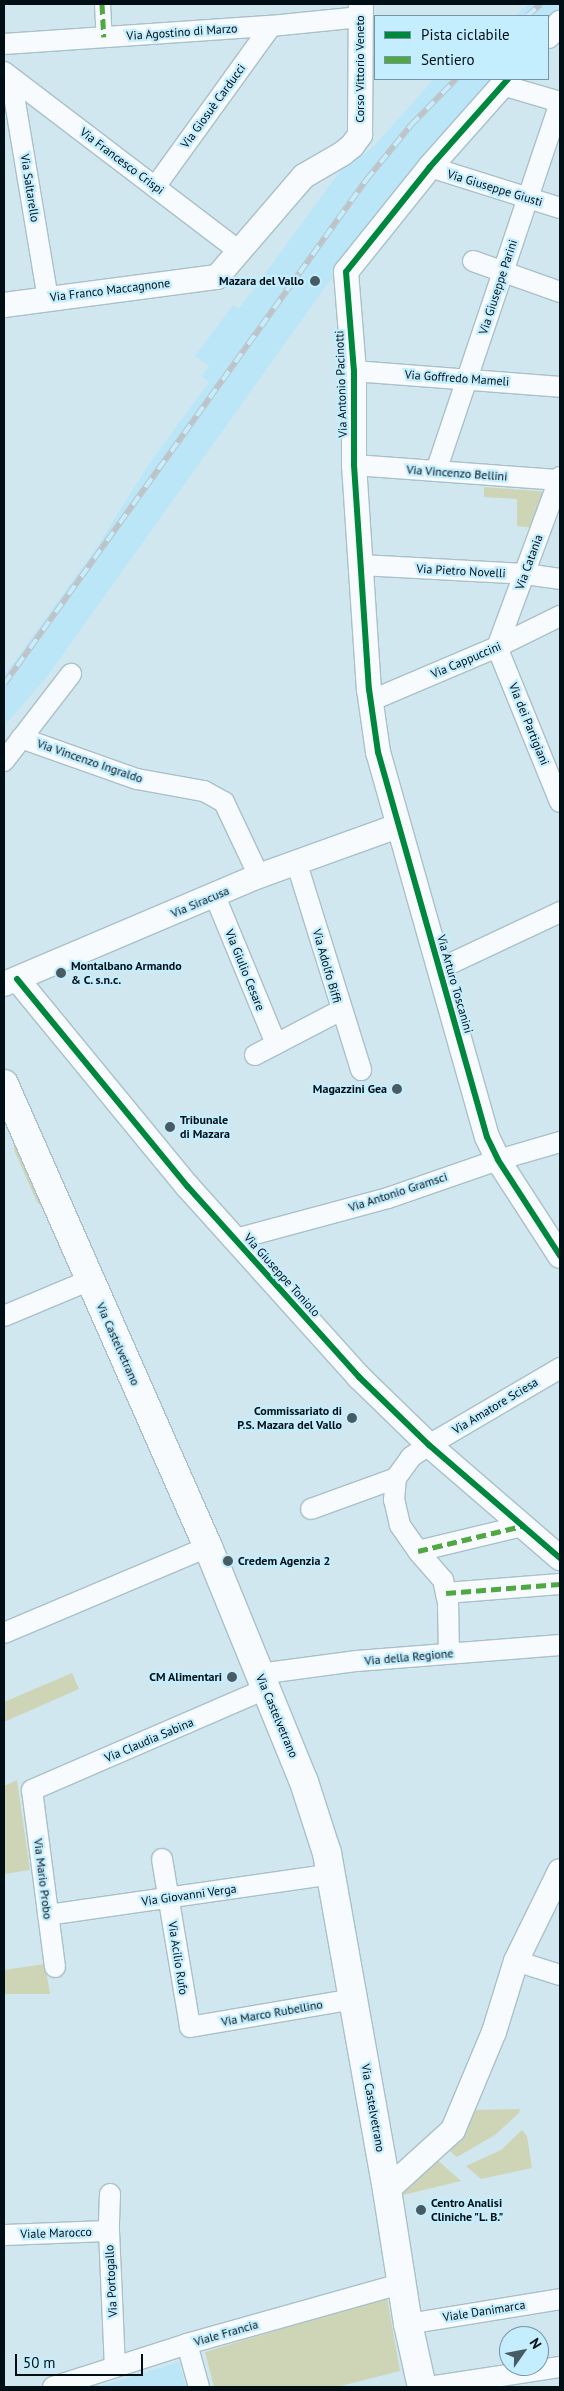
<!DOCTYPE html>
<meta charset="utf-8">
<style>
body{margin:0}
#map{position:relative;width:564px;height:2391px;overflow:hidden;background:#d1e7f0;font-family:"PT Sans",sans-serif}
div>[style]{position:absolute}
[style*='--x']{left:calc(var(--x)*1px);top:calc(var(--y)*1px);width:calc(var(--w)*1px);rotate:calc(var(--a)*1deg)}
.built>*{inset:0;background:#bae6f8}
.green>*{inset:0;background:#ced5b6}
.roads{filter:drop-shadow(1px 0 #a9c0ca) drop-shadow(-1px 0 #a9c0ca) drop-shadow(0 1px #a9c0ca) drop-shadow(0 -1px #a9c0ca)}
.pedestrian>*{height:15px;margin:-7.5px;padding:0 7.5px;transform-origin:7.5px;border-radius:7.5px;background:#f8fbfd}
.minor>*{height:20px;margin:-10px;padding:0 10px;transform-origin:10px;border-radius:10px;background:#f8fbfd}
.tertiary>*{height:24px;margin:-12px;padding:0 12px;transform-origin:12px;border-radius:12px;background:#f8fbfd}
.secondary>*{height:28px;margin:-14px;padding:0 14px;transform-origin:14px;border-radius:14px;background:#f8fbfd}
.rail>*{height:5.5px;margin-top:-2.75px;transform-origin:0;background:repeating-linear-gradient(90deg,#c4edfd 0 11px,#bdc3c6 0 22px);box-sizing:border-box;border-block:1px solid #bdc3c6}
.quiet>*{height:5px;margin-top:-2.5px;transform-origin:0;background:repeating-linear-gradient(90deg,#4fa842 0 10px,transparent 0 15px)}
.cycleway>*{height:6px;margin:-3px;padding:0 3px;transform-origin:3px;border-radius:3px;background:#00873e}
.dots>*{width:14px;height:14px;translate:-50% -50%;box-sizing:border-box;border:2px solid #c4edfd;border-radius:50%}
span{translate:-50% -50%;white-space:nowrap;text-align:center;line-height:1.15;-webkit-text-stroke:4.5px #c4edfd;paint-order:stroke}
.street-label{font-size:12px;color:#000f16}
.poi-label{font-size:12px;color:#000f16;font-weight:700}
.right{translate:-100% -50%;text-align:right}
.left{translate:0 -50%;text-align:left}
.frame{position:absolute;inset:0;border:5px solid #000f16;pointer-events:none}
.legend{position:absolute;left:374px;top:15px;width:175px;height:65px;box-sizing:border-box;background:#c4edfd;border:1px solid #7694a1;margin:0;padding:6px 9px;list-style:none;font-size:15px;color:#000f16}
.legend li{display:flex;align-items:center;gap:10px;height:25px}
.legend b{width:25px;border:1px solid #7694a1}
.north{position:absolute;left:499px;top:2326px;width:50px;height:50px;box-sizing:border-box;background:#c4edfd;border:1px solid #7694a1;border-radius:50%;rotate:57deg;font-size:14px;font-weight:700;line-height:20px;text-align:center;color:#000f16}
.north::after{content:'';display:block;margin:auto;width:18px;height:22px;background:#495b62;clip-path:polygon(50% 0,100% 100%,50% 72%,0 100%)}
.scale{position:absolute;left:15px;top:2354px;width:128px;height:22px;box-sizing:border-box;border:2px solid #000f16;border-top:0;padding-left:6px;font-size:15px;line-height:18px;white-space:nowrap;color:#000f16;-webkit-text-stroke:4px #c4edfd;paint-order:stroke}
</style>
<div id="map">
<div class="built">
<i style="clip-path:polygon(529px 4px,560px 4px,560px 11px,548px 22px,548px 16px,514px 16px)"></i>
<i style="clip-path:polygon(434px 79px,493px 79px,326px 286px,46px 678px,4px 726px,4px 676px,97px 547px,147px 467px,209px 382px,202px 376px,209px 366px,195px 356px,233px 305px,239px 309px,340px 171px,372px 148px)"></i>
<i style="clip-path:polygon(179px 2362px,186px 2387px,98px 2387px)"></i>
</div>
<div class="green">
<i style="clip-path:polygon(484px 487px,549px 492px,534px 528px,517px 526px,517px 499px,484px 497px)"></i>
<i style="clip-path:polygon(14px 1141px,44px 1204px,41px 1206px,37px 1202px,14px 1150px)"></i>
<i style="clip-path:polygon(72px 1673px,79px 1689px,4px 1722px,4px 1702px)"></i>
<i style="clip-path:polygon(17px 1780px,30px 1870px,4px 1874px,4px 1786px)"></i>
<i style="clip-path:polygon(45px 1964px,50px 1994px,4px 1994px,4px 1970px)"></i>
<i style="clip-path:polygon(520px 2109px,519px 2113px,495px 2135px,457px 2157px,447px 2149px,467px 2132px,473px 2110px)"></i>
<i style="clip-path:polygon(522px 2130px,527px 2136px,532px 2168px,481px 2179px,466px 2166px,501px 2150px)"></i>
<i style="clip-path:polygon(435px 2158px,461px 2181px,403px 2195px,402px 2189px)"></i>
<i style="clip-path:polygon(387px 2297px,400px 2371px,337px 2387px,214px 2387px,205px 2352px)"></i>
</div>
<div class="roads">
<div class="pedestrian">
<i style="--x:102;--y:4;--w:33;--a:87"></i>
</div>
<div class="minor">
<i style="--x:4;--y:44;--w:268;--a:-3.9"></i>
<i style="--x:271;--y:26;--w:90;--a:-5.7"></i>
<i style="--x:4;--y:72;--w:295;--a:37.3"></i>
<i style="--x:11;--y:78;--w:223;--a:80.5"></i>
<i style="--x:502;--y:85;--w:60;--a:16.3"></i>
<i style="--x:430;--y:167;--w:136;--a:17.5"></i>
<i style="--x:155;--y:187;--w:198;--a:-54.2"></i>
<i style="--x:473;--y:261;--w:92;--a:19.6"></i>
<i style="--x:354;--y:371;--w:207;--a:4.4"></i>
<i style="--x:354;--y:465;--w:207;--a:4.2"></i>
<i style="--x:436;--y:471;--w:389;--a:-71.4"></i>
<i style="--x:560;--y:477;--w:181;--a:110.3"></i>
<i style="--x:497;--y:647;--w:167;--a:67.9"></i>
<i style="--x:361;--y:565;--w:164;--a:3.1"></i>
<i style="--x:525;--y:574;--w:35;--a:8"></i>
<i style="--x:370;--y:701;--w:138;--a:-23"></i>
<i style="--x:497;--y:647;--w:70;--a:-26.2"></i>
<i style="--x:21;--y:738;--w:123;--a:19.5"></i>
<i style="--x:137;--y:779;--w:68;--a:10.2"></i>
<i style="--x:204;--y:791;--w:23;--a:29"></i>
<i style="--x:224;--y:802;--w:82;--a:64.7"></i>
<i style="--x:4;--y:761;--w:110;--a:-52.4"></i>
<i style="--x:296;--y:861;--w:219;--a:72.7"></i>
<i style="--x:215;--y:896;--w:160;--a:67.6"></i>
<i style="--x:439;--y:969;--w:134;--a:-25.2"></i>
<i style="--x:255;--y:1055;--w:97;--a:-27.6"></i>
<i style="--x:236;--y:1239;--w:157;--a:-15.1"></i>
<i style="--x:388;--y:1198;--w:116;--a:-19.1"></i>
<i style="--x:498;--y:1160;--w:65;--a:-16.2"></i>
<i style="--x:4;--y:1316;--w:93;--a:-22.7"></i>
<i style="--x:311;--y:1509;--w:90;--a:-20"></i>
<i style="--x:418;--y:1551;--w:107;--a:-13.5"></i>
<i style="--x:446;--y:1593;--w:114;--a:-4.5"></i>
<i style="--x:4;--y:1633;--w:221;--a:-22.9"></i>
<i style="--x:449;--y:1653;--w:50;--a:-91.1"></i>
<i style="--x:448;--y:1603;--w:24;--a:-102"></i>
<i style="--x:443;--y:1580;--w:38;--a:-131"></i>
<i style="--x:418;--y:1551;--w:32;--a:-125"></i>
<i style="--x:400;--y:1525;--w:26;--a:-103"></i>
<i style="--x:394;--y:1500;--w:22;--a:-85"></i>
<i style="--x:396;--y:1478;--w:26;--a:-54"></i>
<i style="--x:411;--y:1457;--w:22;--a:-34"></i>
<i style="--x:429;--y:1445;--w:152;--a:-30.4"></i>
<i style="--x:259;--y:1674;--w:99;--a:-7.6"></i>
<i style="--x:357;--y:1661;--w:204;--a:-4.5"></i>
<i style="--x:162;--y:1859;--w:170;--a:80.5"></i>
<i style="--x:190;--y:2027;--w:166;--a:-9.7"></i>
<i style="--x:48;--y:1915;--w:286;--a:-8.2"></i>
<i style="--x:516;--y:1961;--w:46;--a:17.7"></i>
<i style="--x:55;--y:1967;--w:178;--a:-97.4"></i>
<i style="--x:32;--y:1790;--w:254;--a:-23.4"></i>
<i style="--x:110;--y:2194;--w:37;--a:92"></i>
<i style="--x:109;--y:2231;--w:136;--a:87.5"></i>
<i style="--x:4;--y:2235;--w:105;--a:-2.2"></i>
<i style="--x:408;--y:2324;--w:154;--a:-9.3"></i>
<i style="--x:187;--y:2344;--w:45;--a:74.4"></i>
<i style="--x:53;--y:2387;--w:141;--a:-17.8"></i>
<i style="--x:187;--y:2344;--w:222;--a:-15.7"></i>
<i style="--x:429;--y:2387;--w:133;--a:-8.7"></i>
</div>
<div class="tertiary">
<i style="--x:548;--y:36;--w:18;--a:-47"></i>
<i style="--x:508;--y:79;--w:118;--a:131.6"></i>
<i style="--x:430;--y:167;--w:134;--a:128.7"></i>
<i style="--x:346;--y:272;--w:99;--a:85.4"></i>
<i style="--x:354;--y:371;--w:94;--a:90"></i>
<i style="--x:354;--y:465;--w:225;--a:86.2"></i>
<i style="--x:369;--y:689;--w:64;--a:81.9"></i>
<i style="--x:378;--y:752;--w:400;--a:74.2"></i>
<i style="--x:487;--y:1137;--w:25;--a:64"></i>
<i style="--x:498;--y:1160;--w:114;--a:57.1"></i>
<i style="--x:4;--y:305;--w:215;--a:-7.5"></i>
<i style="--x:217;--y:277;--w:133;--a:-49.3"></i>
<i style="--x:304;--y:176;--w:44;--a:-30.1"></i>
<i style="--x:342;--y:154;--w:13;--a:-39"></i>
<i style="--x:352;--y:146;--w:14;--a:-54"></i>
<i style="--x:360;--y:135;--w:131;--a:-89.6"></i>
<i style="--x:17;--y:979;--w:269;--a:50.6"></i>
<i style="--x:188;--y:1187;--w:256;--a:48"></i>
<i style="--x:359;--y:1377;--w:98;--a:44.2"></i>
<i style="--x:429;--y:1445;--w:173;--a:40.8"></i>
<i style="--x:4;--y:984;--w:277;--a:-23"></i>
<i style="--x:259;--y:876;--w:148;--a:-19.8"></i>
<i style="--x:387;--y:2190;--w:89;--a:-42.3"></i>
<i style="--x:453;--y:2130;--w:106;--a:-67.3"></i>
<i style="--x:494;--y:2032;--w:74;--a:-72.8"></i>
<i style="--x:516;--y:1961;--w:100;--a:-63.9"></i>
</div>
<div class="secondary">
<i style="--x:4;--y:1084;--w:506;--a:66.22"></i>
<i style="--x:208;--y:1547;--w:254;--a:67.8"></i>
<i style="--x:304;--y:1782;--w:75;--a:72.1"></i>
<i style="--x:327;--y:1853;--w:342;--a:79.9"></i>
<i style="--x:387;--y:2190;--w:136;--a:81.1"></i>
<i style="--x:408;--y:2324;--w:65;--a:77.5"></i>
</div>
</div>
<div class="rail">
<i style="--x:527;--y:16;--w:18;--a:-41"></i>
<i style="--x:4;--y:684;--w:621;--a:-54.31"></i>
<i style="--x:366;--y:180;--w:71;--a:-50.7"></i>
<i style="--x:411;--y:125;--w:64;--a:-45.6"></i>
</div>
<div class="quiet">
<i style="--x:102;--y:4;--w:33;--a:87"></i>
<i style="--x:418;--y:1551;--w:107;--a:-13.5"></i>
<i style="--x:446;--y:1593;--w:114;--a:-4.5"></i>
</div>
<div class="cycleway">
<i style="--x:508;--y:79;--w:118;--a:131.6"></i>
<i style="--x:430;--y:167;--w:134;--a:128.7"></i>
<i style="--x:346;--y:272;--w:99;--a:85.4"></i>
<i style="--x:354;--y:371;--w:94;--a:90"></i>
<i style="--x:354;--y:465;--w:225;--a:86.2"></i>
<i style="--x:369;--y:689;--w:64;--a:81.9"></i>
<i style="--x:378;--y:752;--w:400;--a:74.2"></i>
<i style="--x:487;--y:1137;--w:25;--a:64"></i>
<i style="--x:498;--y:1160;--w:114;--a:57.1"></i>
<i style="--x:17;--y:979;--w:269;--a:50.6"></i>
<i style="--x:188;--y:1187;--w:256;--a:48"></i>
<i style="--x:359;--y:1377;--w:98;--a:44.2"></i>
<i style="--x:429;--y:1445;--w:173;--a:40.8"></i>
</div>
<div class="dots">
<i style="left:315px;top:281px;background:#495b62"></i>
<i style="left:61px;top:973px;background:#495b62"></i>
<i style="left:397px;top:1089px;background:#495b62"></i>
<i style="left:170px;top:1127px;background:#495b62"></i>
<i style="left:352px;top:1418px;background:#495b62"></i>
<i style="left:228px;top:1561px;background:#495b62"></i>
<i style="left:232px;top:1677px;background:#495b62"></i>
<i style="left:421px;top:2210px;background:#495b62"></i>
</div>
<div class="street-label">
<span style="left:182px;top:32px;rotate:-4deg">Via Agostino di Marzo</span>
<span style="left:360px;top:69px;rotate:-90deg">Corso Vittorio Veneto</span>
<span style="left:213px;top:106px;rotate:-54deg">Via Giosuè Carducci</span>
<span style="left:122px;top:161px;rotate:37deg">Via Francesco Crispi</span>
<span style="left:30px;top:188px;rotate:81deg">Via Saltarello</span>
<span style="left:495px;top:188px;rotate:17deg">Via Giuseppe Giusti</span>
<span style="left:498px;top:287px;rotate:-72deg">Via Giuseppe Parini</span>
<span style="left:110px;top:290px;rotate:-7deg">Via Franco Maccagnone</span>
<span style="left:457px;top:378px;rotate:4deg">Via Goffredo Mameli</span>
<span style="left:341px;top:384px;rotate:-92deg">Via Antonio Pacinotti</span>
<span style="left:457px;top:473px;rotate:4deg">Via Vincenzo Bellini</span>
<span style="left:529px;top:562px;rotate:-70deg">Via Catania</span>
<span style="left:461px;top:571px;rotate:3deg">Via Pietro Novelli</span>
<span style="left:466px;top:660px;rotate:-23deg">Via Cappuccini</span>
<span style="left:529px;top:724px;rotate:68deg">Via dei Partigiani</span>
<span style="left:90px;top:761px;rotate:19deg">Via Vincenzo Ingraldo</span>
<span style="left:200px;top:902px;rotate:-23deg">Via Siracusa</span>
<span style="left:327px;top:966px;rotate:74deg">Via Adolfo Biffi</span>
<span style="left:245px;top:970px;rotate:68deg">Via Giulio Cesare</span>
<span style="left:455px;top:984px;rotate:74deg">Via Arturo Toscanini</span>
<span style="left:398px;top:1192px;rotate:-18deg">Via Antonio Gramsci</span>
<span style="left:282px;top:1275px;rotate:48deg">Via Giuseppe Toniolo</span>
<span style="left:118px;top:1344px;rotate:66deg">Via Castelvetrano</span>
<span style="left:495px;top:1406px;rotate:-31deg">Via Amatore Sciesa</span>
<span style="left:409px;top:1657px;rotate:-5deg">Via della Regione</span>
<span style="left:277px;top:1716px;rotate:67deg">Via Castelvetrano</span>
<span style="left:149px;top:1740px;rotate:-23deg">Via Claudia Sabina</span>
<span style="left:43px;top:1879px;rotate:83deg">Via Mario Probo</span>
<span style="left:189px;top:1895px;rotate:-8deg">Via Giovanni Verga</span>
<span style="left:178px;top:1958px;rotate:81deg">Via Acilio Rufo</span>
<span style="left:272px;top:2013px;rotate:-10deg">Via Marco Rubellino</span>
<span style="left:373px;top:2108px;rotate:80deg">Via Castelvetrano</span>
<span style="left:56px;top:2233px;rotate:-2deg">Viale Marocco</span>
<span style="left:111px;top:2281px;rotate:-93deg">Via Portogallo</span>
<span style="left:484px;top:2311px;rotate:-9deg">Viale Danimarca</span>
<span style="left:226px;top:2333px;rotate:-16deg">Viale Francia</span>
</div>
<div class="poi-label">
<span class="right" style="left:304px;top:281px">Mazara del Vallo</span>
<span class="left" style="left:71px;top:973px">Montalbano Armando<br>&amp; C. s.n.c.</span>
<span class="right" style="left:387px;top:1089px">Magazzini Gea</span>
<span class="left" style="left:180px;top:1127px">Tribunale<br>di Mazara</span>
<span class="right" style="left:342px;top:1418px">Commissariato di<br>P.S. Mazara del Vallo</span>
<span class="left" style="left:238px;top:1561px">Credem Agenzia 2</span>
<span class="right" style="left:222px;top:1677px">CM Alimentari</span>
<span class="left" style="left:431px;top:2210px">Centro Analisi<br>Cliniche "L. B."</span>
</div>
<div class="frame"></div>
<ul class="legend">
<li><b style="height:6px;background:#00873e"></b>Pista ciclabile</li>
<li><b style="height:6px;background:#4fa842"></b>Sentiero</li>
</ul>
<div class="north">N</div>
<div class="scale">50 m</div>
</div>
